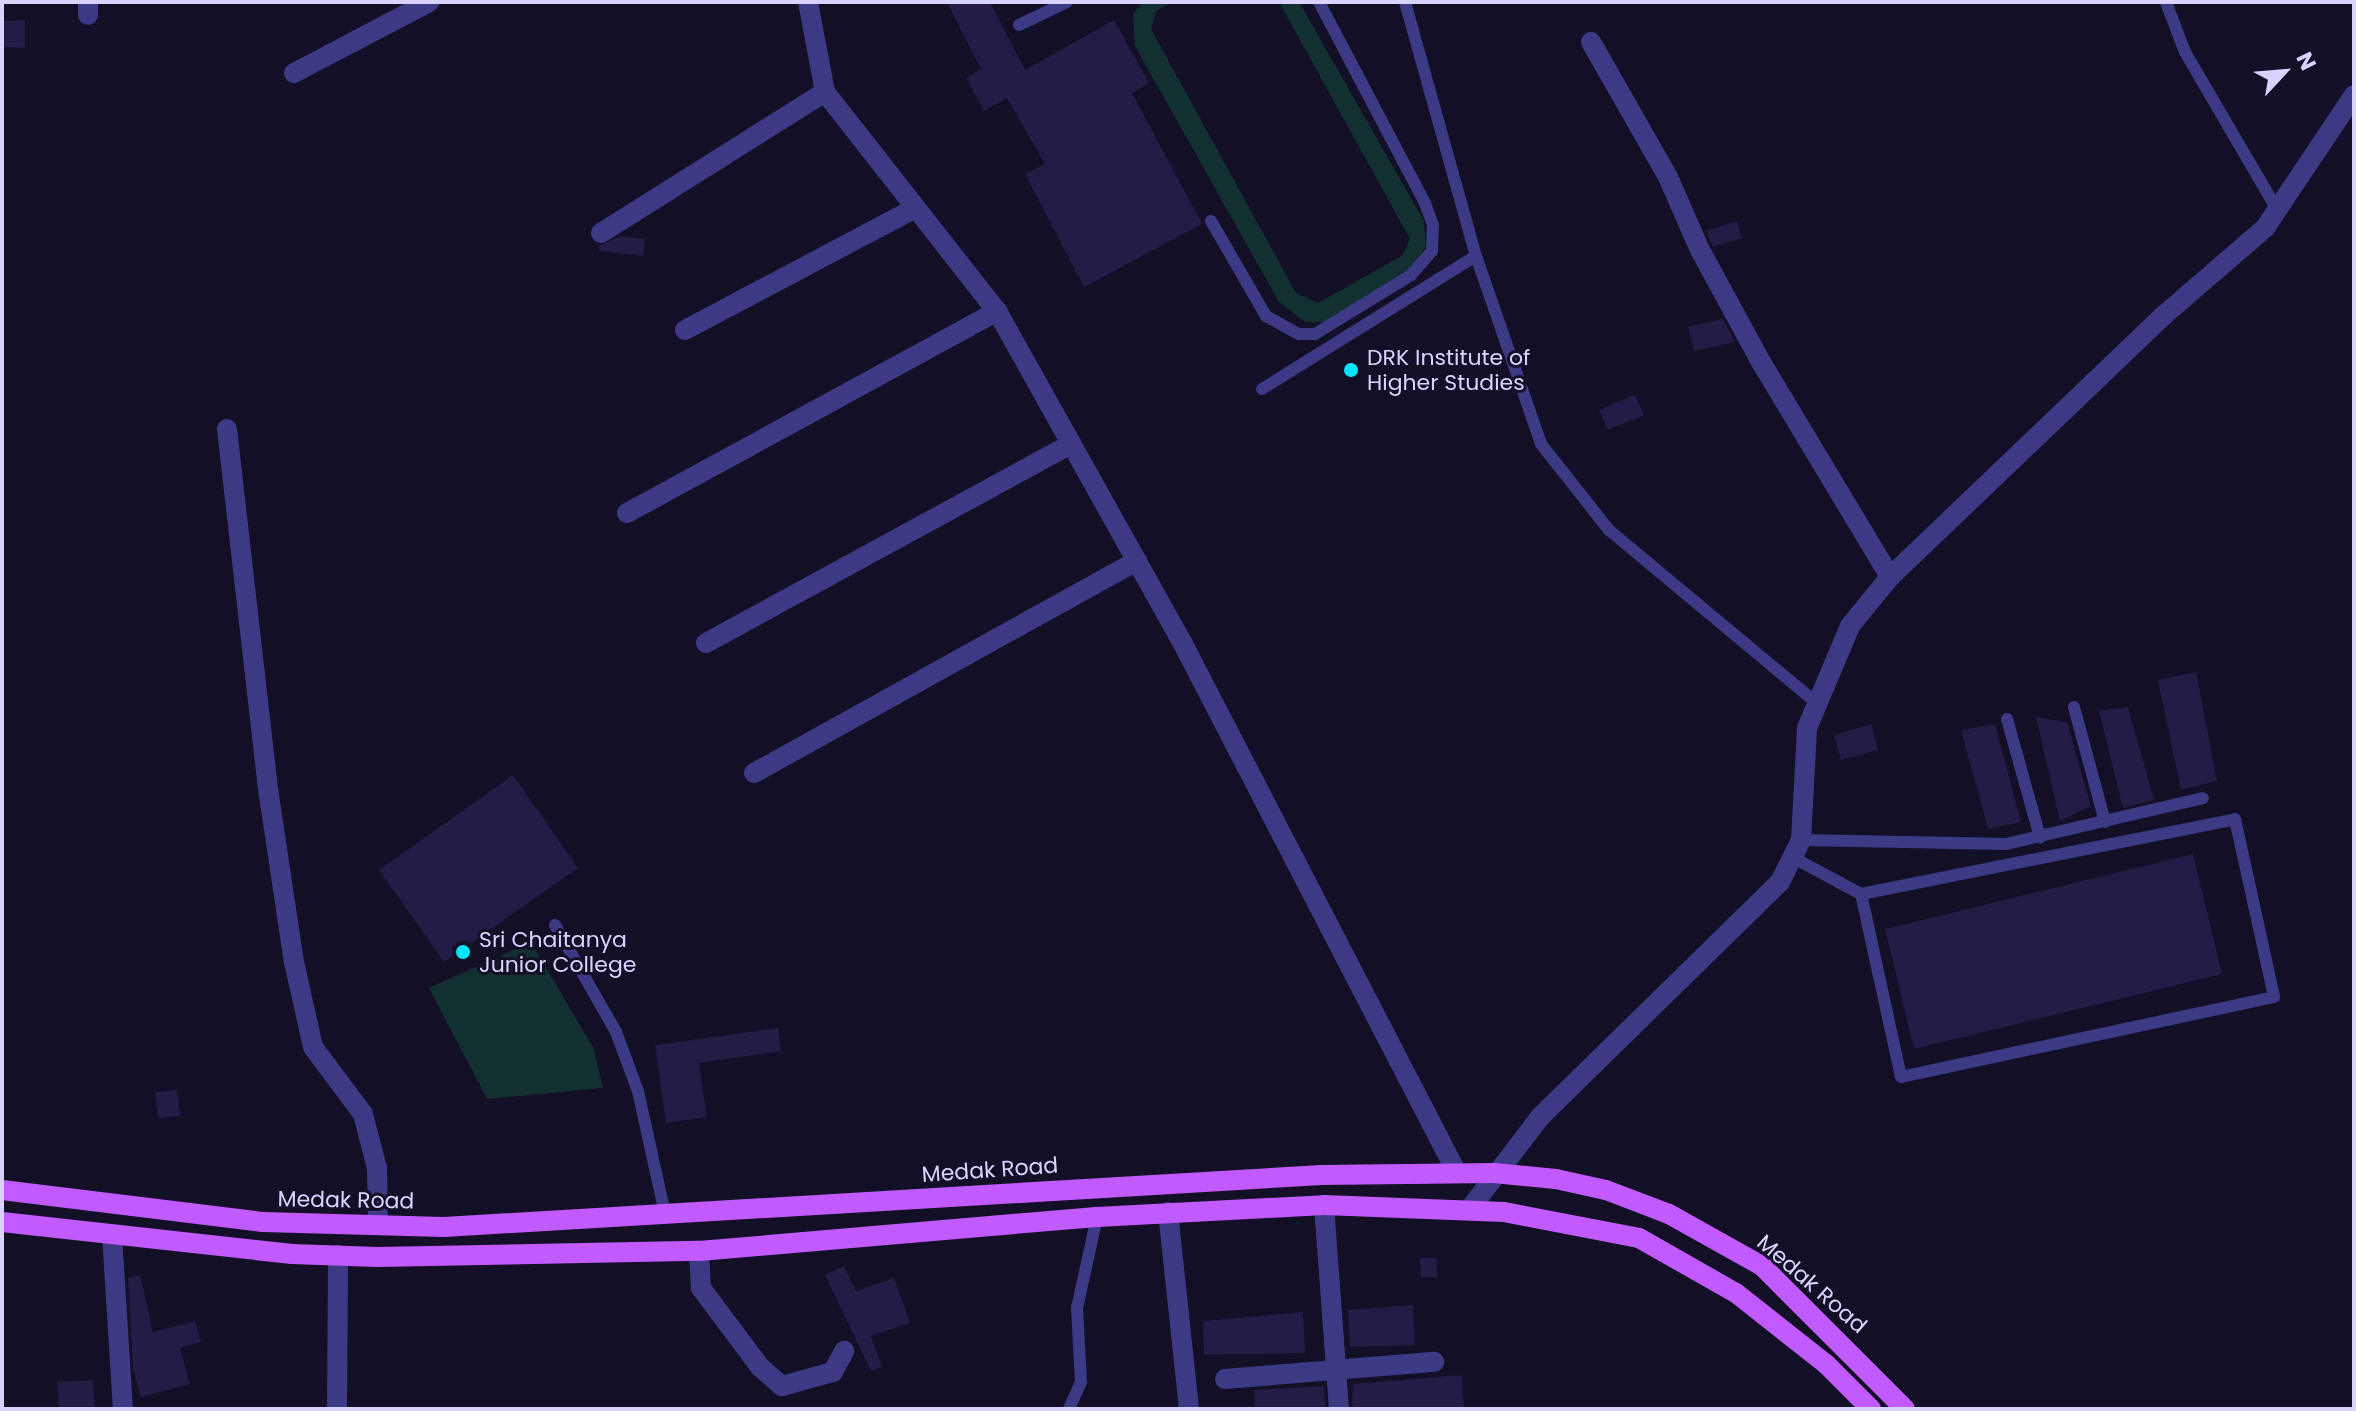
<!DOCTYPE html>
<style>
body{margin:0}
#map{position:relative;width:2356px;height:1411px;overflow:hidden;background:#130f26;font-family:Poppins,sans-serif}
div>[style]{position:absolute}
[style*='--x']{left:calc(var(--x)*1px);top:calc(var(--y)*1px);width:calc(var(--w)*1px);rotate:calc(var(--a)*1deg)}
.green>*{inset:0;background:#12302f}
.building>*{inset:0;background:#241b47}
.lane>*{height:12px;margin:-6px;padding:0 6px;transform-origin:6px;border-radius:6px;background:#3d3a85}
.street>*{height:20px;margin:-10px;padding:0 10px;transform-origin:10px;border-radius:10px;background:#3d3a85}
.primary>*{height:20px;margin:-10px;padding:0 10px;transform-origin:10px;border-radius:10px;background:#c25bff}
.dots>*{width:22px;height:22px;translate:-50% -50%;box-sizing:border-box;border:4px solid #130f26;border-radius:50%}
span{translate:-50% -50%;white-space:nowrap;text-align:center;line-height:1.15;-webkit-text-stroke:6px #130f26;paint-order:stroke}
.poi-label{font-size:22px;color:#d9d4ff}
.left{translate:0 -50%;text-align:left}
.street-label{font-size:22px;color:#d9d4ff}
.frame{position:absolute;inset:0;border:4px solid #d9d4ff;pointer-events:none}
.north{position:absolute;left:2244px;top:32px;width:80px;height:80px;-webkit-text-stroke:6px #130f26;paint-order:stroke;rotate:64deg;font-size:22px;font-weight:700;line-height:32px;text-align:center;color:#d9d4ff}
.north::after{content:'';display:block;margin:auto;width:28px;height:36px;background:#d9d4ff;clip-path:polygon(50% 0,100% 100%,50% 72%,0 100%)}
</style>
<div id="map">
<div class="green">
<i style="clip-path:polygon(1143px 2px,1172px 2px,1156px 11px,1151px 29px,1296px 293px,1318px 303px,1403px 255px,1410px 239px,1279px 2px,1299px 2px,1424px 221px,1426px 247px,1410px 268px,1326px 322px,1305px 322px,1279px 302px,1135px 46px,1133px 14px)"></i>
<i style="clip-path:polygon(531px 942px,594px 1049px,603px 1088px,487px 1099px,429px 988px)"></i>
</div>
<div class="building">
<i style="clip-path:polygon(947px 2px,990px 2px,1025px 70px,1114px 20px,1149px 83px,1132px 93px,1202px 224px,1084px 287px,1025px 174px,1045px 164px,1007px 98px,984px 111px,966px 78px,981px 69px)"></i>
<i style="clip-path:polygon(25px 20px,25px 48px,2px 47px,2px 21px)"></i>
<i style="clip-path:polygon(1737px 221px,1742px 238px,1713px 247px,1706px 231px)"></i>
<i style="clip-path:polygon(621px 236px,645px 239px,643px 256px,599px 251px,599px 246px)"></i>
<i style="clip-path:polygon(1723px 319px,1735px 342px,1694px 351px,1688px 327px)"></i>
<i style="clip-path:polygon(1635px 395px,1644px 415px,1608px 430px,1599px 410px)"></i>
<i style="clip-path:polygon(2196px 672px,2217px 781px,2181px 790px,2158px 680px)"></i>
<i style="clip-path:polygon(2128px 707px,2154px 800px,2123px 808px,2099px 711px)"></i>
<i style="clip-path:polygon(2036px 717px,2067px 722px,2091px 806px,2060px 821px)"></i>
<i style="clip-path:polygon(1871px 724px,1878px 750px,1841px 760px,1834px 735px)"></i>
<i style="clip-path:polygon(1995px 724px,2021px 822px,1988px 829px,1961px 730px)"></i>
<i style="clip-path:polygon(513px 775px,578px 868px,444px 962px,379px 870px)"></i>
<i style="clip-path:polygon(2193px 854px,2222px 974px,1914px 1049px,1885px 929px)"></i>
<i style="clip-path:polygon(778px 1028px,781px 1051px,699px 1063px,707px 1117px,666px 1123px,655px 1045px)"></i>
<i style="clip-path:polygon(177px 1090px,180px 1116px,158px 1118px,155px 1092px)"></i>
<i style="clip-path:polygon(1420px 1258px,1437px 1258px,1437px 1277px,1421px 1277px)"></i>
<i style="clip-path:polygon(844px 1266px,856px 1291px,894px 1278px,910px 1323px,871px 1336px,882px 1367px,871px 1371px,825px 1275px)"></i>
<i style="clip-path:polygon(140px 1275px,153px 1332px,195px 1321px,201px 1342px,180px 1348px,190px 1384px,141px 1397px,133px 1368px,128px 1278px)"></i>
<i style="clip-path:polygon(1413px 1305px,1415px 1345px,1350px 1347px,1348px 1310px)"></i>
<i style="clip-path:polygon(1303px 1312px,1305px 1353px,1204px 1355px,1203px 1321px)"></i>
<i style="clip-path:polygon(1462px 1375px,1464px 1409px,1352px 1409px,1353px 1384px)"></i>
<i style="clip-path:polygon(93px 1380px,95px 1409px,59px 1409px,57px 1382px)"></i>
<i style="clip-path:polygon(1324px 1386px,1326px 1409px,1255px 1409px,1254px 1390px)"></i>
</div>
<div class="lane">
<i style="--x:1405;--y:2;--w:264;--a:74.4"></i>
<i style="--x:1476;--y:256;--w:199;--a:70.9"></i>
<i style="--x:1541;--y:444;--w:110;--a:51.7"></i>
<i style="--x:1609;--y:530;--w:271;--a:39.8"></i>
<i style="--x:2166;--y:2;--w:53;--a:69.2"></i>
<i style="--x:2185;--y:52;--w:184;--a:59.7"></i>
<i style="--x:1019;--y:25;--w:53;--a:-25.6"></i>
<i style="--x:1211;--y:221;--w:110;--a:59.9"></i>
<i style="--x:1266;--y:316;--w:38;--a:29"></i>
<i style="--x:1299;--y:334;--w:16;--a:0"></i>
<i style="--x:1315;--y:334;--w:113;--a:-31.6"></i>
<i style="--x:1411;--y:275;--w:32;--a:-49"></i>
<i style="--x:1432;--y:251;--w:26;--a:-88"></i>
<i style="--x:1433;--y:225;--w:23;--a:-110"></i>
<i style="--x:1425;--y:203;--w:227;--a:-117.8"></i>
<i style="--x:1262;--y:389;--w:252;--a:-31.9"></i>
<i style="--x:2074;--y:707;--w:119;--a:74.9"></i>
<i style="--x:2007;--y:719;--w:123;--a:74.4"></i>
<i style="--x:1801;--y:840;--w:205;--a:1.1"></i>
<i style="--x:2006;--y:844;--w:202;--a:-13.1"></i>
<i style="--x:1792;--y:857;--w:78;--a:28.2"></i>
<i style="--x:1861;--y:894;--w:381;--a:-11.3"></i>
<i style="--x:2235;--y:819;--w:182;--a:77.6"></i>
<i style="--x:2274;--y:997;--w:381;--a:167.9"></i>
<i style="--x:1901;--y:1077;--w:187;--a:-102.3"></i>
<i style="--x:555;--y:925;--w:123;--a:60.3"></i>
<i style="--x:616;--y:1032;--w:63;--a:69.6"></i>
<i style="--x:638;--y:1091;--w:126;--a:77.6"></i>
<i style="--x:1069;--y:1409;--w:30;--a:-66"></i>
<i style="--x:1081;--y:1382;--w:74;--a:-93.1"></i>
<i style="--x:1077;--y:1308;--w:93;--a:-77.6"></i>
</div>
<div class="street">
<i style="--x:88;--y:2;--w:13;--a:90"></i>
<i style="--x:808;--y:2;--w:92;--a:79.3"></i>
<i style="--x:825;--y:92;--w:278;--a:51.9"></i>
<i style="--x:997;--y:311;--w:379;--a:60.8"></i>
<i style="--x:1182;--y:642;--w:598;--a:62.62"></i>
<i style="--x:1591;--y:42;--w:155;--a:60.3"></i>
<i style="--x:1668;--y:177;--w:77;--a:66.4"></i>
<i style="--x:1699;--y:248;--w:130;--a:61.5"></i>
<i style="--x:1761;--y:362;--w:251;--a:59"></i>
<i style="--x:294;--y:73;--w:153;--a:-27.7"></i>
<i style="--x:601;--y:233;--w:265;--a:-32.2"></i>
<i style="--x:685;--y:330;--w:260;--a:-27.9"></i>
<i style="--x:227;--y:429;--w:355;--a:83.5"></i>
<i style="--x:267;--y:782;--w:182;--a:81.5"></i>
<i style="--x:294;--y:962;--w:87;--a:77.4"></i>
<i style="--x:313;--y:1047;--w:84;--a:53.3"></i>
<i style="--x:363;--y:1114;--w:56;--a:75.5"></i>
<i style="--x:377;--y:1168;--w:57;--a:89"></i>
<i style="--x:627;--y:513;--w:422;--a:-28.6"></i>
<i style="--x:706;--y:643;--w:416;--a:-28.6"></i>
<i style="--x:754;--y:773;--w:438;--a:-29"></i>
<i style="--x:1324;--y:1205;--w:205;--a:85.8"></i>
<i style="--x:1469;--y:1210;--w:117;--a:-52.6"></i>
<i style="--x:1540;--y:1117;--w:336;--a:-44.4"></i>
<i style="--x:1780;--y:882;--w:47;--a:-63.4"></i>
<i style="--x:1801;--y:840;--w:112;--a:-86.9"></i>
<i style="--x:1807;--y:728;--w:111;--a:-67.1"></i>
<i style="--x:1850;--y:626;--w:63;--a:-50.8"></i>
<i style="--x:1890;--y:577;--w:378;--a:-43.7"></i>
<i style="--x:2163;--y:316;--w:135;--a:-40.8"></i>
<i style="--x:2265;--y:228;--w:160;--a:-56.2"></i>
<i style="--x:1168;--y:1212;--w:198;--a:83.9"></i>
<i style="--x:112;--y:1235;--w:174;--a:86.4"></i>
<i style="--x:699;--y:1251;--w:37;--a:87"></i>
<i style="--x:701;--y:1288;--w:99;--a:53.2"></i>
<i style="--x:760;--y:1367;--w:29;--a:41"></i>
<i style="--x:782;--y:1386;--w:53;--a:-15.4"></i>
<i style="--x:833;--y:1372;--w:24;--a:-62"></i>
<i style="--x:1225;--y:1379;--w:210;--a:-4.7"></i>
<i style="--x:337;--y:1409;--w:154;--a:-89.6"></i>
</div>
<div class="primary">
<i style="--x:2;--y:1190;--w:263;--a:7"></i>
<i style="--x:263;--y:1222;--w:181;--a:1.6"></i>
<i style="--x:444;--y:1227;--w:879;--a:-3.39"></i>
<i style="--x:1321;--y:1175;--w:173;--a:-0.7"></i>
<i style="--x:1494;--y:1173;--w:62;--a:5.5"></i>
<i style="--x:1556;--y:1179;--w:51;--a:12.4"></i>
<i style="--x:1606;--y:1190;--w:67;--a:20.9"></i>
<i style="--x:1669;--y:1214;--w:107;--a:29.2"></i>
<i style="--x:1762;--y:1266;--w:202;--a:45"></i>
<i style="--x:2;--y:1222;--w:292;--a:6.3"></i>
<i style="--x:292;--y:1254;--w:85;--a:2"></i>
<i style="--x:377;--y:1257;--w:322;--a:-1.1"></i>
<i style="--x:699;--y:1251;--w:399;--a:-4.9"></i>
<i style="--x:1097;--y:1217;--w:227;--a:-3"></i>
<i style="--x:1324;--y:1205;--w:180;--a:2.2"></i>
<i style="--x:1504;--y:1212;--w:137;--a:10.9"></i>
<i style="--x:1639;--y:1238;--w:112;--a:29.6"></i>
<i style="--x:1736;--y:1293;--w:115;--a:38.3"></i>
<i style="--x:1826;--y:1364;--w:64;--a:45"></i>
</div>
<div class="dots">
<i style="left:1351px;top:370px;background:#00e5ff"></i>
<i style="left:463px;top:952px;background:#00e5ff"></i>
</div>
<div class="poi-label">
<span class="left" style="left:1367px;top:370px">DRK Institute of<br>Higher Studies</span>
<span class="left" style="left:479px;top:952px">Sri Chaitanya<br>Junior College</span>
</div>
<div class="street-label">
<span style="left:990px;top:1170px;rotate:-4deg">Medak Road</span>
<span style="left:346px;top:1200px;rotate:1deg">Medak Road</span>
<span style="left:1812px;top:1284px;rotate:41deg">Medak Road</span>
</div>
<div class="frame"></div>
<div class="north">N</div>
</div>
